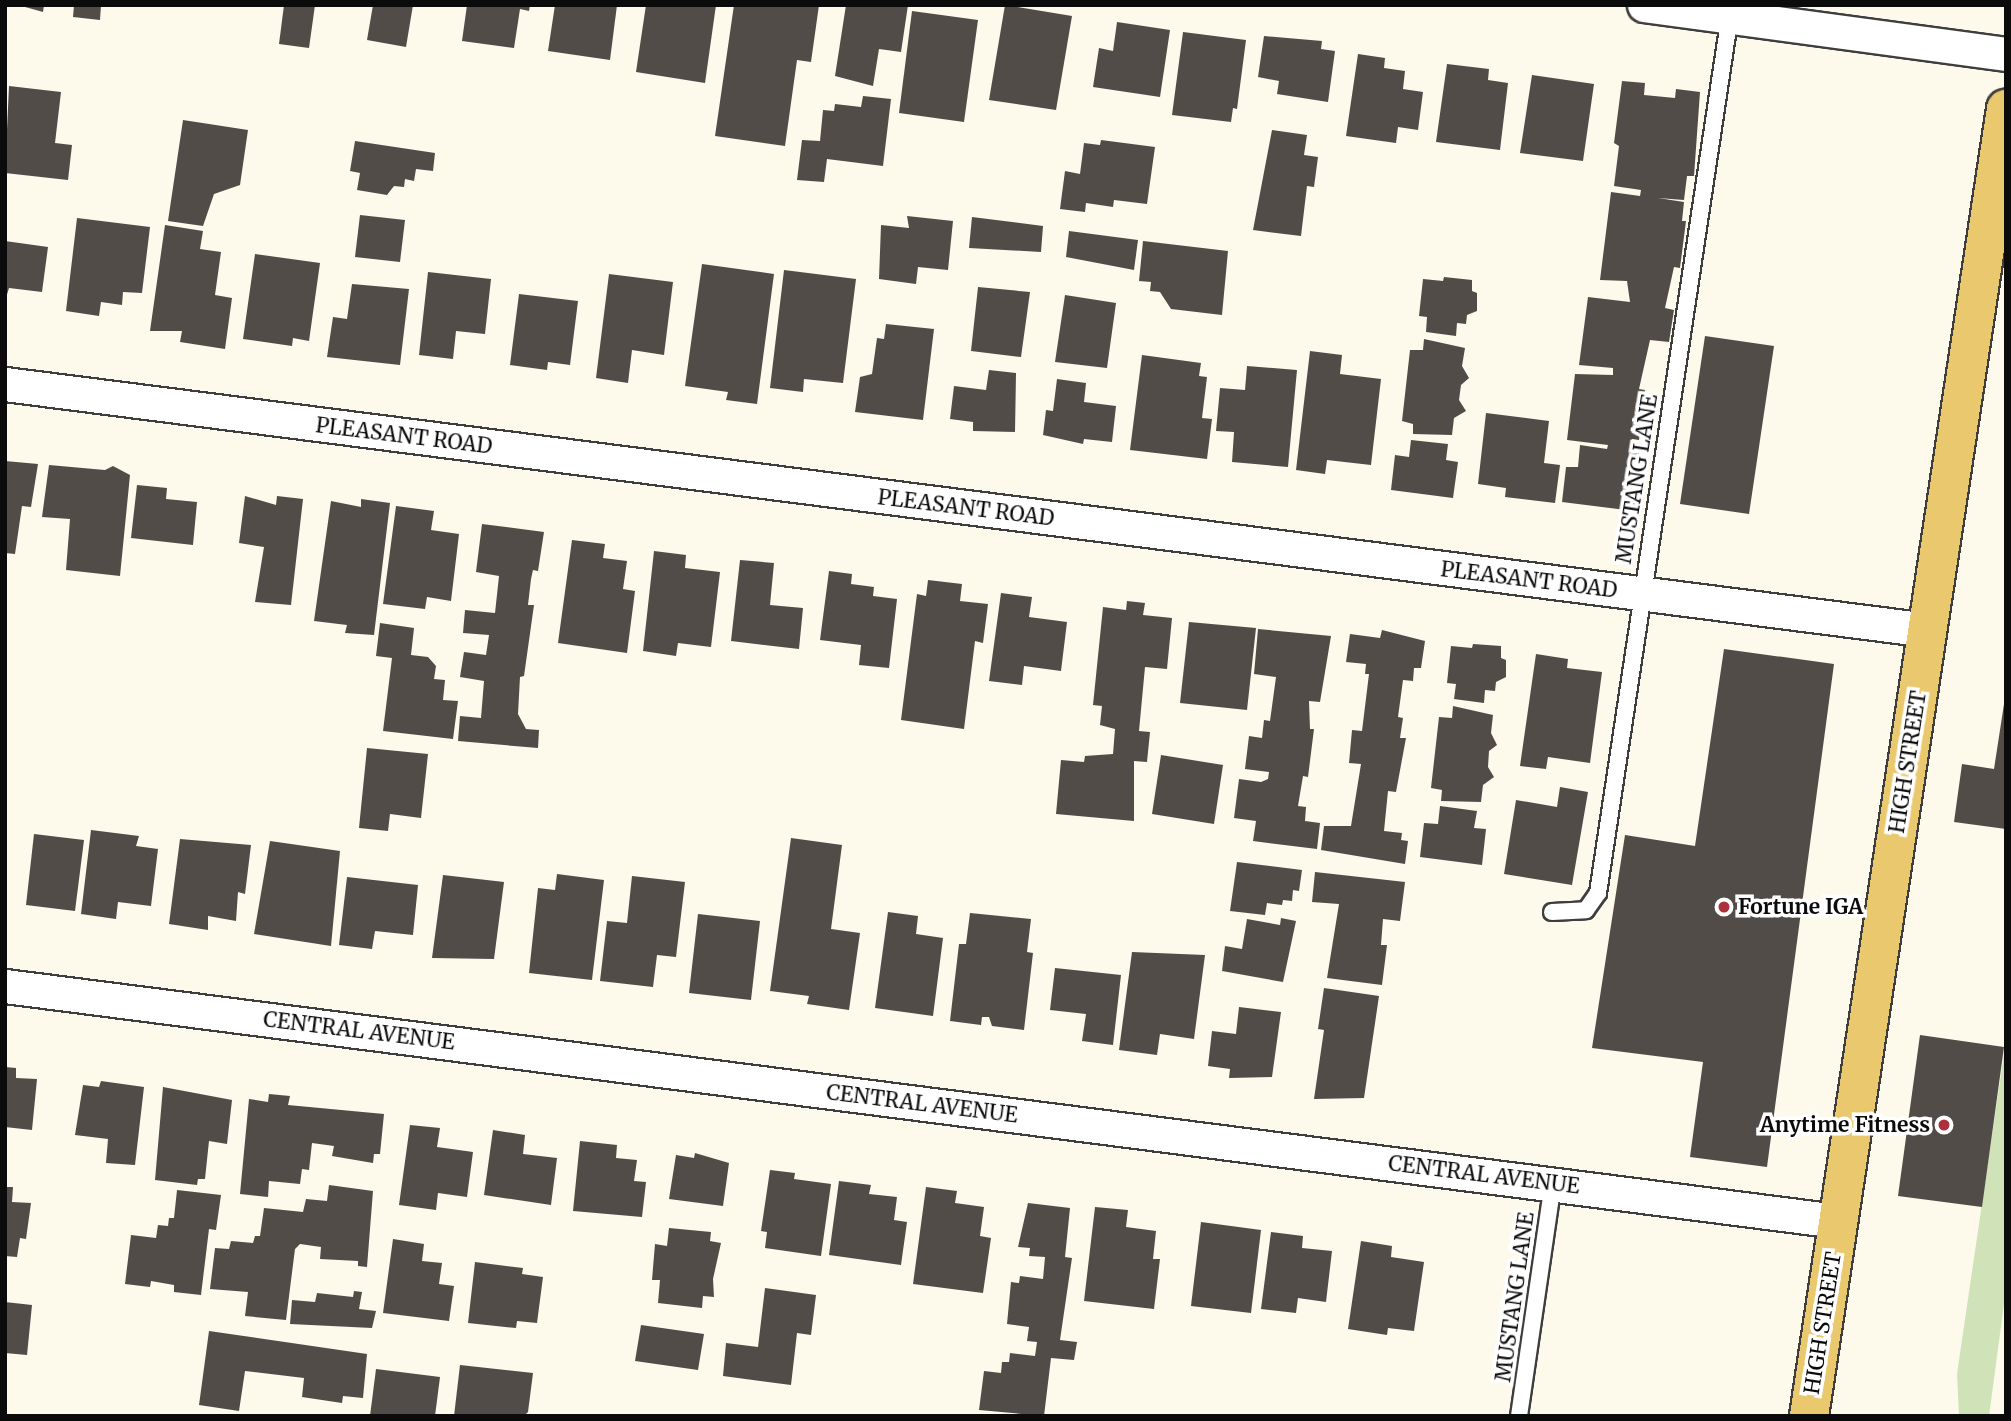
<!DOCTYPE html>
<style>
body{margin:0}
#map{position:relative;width:2011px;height:1421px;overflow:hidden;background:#fdf9eb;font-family:Merriweather,serif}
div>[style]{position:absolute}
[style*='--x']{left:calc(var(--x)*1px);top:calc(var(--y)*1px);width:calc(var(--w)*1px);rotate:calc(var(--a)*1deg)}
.green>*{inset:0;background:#d0e3b8}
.building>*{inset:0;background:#524c48}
.roads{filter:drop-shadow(2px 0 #3e3e3e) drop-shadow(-2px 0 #3e3e3e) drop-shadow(0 2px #3e3e3e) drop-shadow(0 -2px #3e3e3e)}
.service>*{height:16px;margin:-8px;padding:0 8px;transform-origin:8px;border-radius:8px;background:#fff}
.minor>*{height:33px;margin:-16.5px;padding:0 16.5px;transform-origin:16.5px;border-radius:16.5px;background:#fff}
.primary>*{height:38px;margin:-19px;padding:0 19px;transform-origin:19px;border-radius:19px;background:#eac86e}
.dots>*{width:19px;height:19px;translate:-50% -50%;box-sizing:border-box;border:4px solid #fff;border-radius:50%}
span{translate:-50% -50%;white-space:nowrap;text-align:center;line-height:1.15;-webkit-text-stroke:7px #fff;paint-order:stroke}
.street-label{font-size:21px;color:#0b0b0b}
.poi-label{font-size:21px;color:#0b0b0b;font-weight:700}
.left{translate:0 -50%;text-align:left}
.right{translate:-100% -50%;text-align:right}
.frame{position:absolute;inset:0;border:7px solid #0b0b0b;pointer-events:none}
</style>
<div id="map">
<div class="green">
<i style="clip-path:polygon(2006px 1040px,2006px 1289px,1989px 1416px,1959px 1416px,1957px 1374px)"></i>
</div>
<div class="building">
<i style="clip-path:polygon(18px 5px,44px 5px,43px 12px)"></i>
<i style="clip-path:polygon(74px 5px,101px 5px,100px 20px,73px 17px)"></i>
<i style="clip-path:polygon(284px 5px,315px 5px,309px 48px,279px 44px)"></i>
<i style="clip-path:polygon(373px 5px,413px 5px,406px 47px,367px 40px)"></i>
<i style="clip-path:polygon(467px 5px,530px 5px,529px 11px,520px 9px,514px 48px,462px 41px)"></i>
<i style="clip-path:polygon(555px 5px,617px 5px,610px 60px,548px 51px)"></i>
<i style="clip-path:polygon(646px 5px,716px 5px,705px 83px,636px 72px)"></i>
<i style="clip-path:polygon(734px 5px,819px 5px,811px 62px,797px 60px,785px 146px,715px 136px)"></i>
<i style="clip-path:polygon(846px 5px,908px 5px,901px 52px,879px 49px,873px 86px,835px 76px)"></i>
<i style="clip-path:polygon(1005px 5px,1072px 16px,1056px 110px,989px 100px)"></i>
<i style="clip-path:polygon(912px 11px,978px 20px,964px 122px,899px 113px)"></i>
<i style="clip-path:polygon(1117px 22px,1170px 30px,1160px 97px,1093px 87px,1099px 48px,1113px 51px)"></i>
<i style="clip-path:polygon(1183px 32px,1246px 40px,1237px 109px,1233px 108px,1231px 122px,1172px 115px)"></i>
<i style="clip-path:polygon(1264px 36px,1322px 41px,1321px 49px,1335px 51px,1328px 102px,1277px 94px,1279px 81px,1258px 77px)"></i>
<i style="clip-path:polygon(1358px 54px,1385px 58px,1384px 68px,1405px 71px,1403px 89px,1423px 92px,1418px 130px,1398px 127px,1396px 143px,1346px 136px)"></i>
<i style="clip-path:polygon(1447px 64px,1489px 69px,1488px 80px,1508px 83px,1500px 150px,1436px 142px)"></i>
<i style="clip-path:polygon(1532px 75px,1594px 84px,1583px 161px,1520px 153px)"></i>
<i style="clip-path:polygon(1622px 81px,1645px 83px,1644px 95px,1675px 98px,1676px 89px,1700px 92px,1694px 176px,1687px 176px,1684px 200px,1658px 198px,1684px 202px,1682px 221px,1686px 221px,1680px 268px,1674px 267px,1665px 308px,1674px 310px,1669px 342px,1650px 340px,1639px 389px,1645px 390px,1639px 440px,1632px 439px,1631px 453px,1639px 453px,1636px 483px,1645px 484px,1642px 512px,1562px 502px,1566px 467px,1578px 467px,1580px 445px,1607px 449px,1608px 445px,1567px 440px,1575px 374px,1613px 375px,1613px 368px,1579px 365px,1588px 297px,1630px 302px,1627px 281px,1600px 280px,1611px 192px,1640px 196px,1641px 190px,1614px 186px,1619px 146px,1614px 143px)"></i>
<i style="clip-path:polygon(9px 86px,61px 92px,55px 143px,72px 145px,68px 180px,5px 173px)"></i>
<i style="clip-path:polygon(863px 96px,891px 99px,883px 166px,827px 159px,824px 182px,797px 180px,802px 140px,820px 141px,823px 110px,834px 111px,835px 104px,861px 107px)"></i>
<i style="clip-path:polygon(183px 120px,248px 130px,240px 185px,214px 194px,203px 226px,168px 221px)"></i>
<i style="clip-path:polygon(1272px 130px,1307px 135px,1304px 155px,1318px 157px,1314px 187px,1307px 186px,1301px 236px,1253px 230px)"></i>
<i style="clip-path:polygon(1101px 140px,1155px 147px,1147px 204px,1114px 200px,1113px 207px,1086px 203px,1085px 212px,1060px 209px,1065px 171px,1080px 174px,1084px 143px,1100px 145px)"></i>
<i style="clip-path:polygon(355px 141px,435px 153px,433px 171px,416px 169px,414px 181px,405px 179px,404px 187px,394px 186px,387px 195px,357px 190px,360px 173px,350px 171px)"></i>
<i style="clip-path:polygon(360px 215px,405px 220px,400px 262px,355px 257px)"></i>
<i style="clip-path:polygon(907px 216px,953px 221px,948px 270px,918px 267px,916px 284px,879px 279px,881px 225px,909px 228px)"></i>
<i style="clip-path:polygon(972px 217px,1043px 226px,1041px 252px,969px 248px)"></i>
<i style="clip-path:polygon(77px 218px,150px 227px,142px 293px,123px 292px,122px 305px,101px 302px,99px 316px,66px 311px)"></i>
<i style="clip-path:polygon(165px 225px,203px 231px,200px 249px,221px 252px,215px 295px,232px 298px,225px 349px,180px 342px,182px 331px,150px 331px)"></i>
<i style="clip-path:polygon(1069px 231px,1138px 240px,1134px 270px,1066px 257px)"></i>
<i style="clip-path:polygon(5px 241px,48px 247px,42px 292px,9px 288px,5px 301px)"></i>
<i style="clip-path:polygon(1143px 241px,1228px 251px,1222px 315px,1171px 309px,1160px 292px,1150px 291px,1151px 282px,1139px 281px)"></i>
<i style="clip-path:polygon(255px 254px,320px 263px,309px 341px,293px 338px,292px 346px,243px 339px)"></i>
<i style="clip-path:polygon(702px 264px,774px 274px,757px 404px,726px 400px,728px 392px,685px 386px)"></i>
<i style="clip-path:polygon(784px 270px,856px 279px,843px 383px,804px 379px,803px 392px,770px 388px)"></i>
<i style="clip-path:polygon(428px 272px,491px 279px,485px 334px,456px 331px,453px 359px,419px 355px)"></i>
<i style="clip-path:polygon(609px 274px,673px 282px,664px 355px,632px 350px,628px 383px,596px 378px)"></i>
<i style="clip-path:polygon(1444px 277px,1472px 280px,1472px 291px,1477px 293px,1477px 311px,1467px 315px,1466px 324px,1457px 323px,1456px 336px,1426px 332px,1427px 317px,1419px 316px,1423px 279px,1443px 281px)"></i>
<i style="clip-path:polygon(352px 284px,409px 289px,400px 365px,327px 357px,333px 317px,347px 319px)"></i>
<i style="clip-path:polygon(978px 287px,1030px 292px,1021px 357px,971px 351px)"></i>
<i style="clip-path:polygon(519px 294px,578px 301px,570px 365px,548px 362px,547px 370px,510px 365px)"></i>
<i style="clip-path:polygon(1065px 295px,1116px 303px,1107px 368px,1055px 362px)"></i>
<i style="clip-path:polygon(886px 324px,934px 329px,923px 420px,855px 412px,860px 377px,872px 374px,877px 338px,884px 339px)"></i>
<i style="clip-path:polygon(1705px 336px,1774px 346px,1749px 514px,1680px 504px)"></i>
<i style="clip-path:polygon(1424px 339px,1465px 348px,1462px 366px,1469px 378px,1461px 385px,1459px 400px,1466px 411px,1454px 418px,1452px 435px,1413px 434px,1413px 424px,1402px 421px,1410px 350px,1423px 350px)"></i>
<i style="clip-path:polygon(1310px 351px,1342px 355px,1340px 374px,1381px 379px,1371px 465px,1327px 460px,1325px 474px,1296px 470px)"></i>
<i style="clip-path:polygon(1142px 355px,1201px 363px,1199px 376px,1207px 377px,1202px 418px,1212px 419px,1207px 459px,1130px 450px)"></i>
<i style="clip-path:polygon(1247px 366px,1297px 370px,1288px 467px,1232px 462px,1234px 432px,1216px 431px,1220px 388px,1245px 390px)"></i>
<i style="clip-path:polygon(989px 370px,1016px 373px,1015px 432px,973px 431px,973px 422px,950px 419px,954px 386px,986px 390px)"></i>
<i style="clip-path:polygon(1057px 379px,1086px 383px,1084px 402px,1116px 406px,1112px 442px,1084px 439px,1083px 444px,1043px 435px,1046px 410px,1053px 411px)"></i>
<i style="clip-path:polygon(1486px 413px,1549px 421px,1544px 463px,1560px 465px,1555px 503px,1505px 497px,1506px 488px,1478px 484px)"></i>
<i style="clip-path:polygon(1411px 440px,1448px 444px,1446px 460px,1458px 462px,1453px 498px,1391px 490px,1395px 455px,1409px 457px)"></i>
<i style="clip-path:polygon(5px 461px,38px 464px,31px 507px,22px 506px,15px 554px,5px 553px)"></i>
<i style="clip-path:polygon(49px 465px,105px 470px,113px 466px,130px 475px,120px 576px,66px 570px,70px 519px,42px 517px)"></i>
<i style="clip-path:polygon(137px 485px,167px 488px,166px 499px,197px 502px,193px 545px,131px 538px)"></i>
<i style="clip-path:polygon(245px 496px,276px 505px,277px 496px,303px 499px,291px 605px,255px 602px,264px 547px,239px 543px)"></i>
<i style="clip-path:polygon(361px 499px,390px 503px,374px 635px,345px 633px,347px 625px,314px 621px,331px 501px,361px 507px)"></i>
<i style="clip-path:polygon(396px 506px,434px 511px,431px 530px,459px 534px,451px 601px,427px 597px,425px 609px,383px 604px)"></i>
<i style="clip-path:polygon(482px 524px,544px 532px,538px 571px,533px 570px,531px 579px,528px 605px,534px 605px,524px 676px,520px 677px,518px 714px,526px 729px,539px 730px,538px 748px,458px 741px,460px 716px,481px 718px,484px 681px,460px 677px,464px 652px,486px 655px,489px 635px,463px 633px,465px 610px,495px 613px,499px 576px,476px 572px)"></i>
<i style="clip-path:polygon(572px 540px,605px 544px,603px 558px,627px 561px,623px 589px,635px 591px,627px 653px,558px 643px)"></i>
<i style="clip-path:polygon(654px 551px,686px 555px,685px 568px,720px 572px,711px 647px,678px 643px,676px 656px,643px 651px)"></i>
<i style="clip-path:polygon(740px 560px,774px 563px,770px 605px,803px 608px,799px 649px,731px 641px)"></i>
<i style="clip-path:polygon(829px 571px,852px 574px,851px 584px,874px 587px,873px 596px,897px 599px,889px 668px,859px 665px,861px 645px,820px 640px)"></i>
<i style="clip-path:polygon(928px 580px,962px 584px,960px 601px,988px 604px,983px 643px,975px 641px,964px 729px,901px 720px,917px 594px,926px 596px)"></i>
<i style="clip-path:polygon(1001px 593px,1032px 597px,1029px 617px,1067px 622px,1061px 671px,1024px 666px,1022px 685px,989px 681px)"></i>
<i style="clip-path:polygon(1127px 601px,1145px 603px,1143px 615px,1172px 618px,1167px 669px,1145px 667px,1139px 731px,1150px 732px,1147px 762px,1134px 761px,1134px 821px,1056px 814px,1061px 760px,1084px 762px,1085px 756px,1113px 754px,1115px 729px,1100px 725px,1102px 706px,1093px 705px,1103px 607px,1126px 610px)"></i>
<i style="clip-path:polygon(1189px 622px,1256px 628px,1247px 710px,1180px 703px)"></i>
<i style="clip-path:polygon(380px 623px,414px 628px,411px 655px,428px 657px,436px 666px,434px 679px,445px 680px,443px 700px,458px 701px,453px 739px,383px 731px,392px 658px,376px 656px)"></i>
<i style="clip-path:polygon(1258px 629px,1331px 636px,1320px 702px,1309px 701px,1310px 729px,1314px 729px,1308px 777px,1303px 776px,1298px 806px,1306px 807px,1305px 821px,1320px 823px,1317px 849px,1253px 841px,1256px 821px,1234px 818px,1239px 779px,1261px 782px,1268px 779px,1269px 772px,1245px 769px,1249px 736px,1262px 738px,1264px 720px,1270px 721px,1276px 677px,1254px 674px)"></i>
<i style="clip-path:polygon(1382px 630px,1425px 641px,1421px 668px,1414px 668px,1413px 681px,1403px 680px,1398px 717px,1403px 718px,1400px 738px,1406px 738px,1396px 792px,1388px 791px,1384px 831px,1402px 833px,1401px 840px,1408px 841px,1405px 864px,1321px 850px,1324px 826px,1351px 826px,1361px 764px,1349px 763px,1352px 730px,1362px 731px,1369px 674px,1365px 674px,1366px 664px,1346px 662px,1350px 634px,1380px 638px)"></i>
<i style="clip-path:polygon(1473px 644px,1501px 646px,1501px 658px,1506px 660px,1506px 677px,1496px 682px,1495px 691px,1485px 690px,1484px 703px,1454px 699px,1456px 684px,1447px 683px,1451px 646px,1472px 648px)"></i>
<i style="clip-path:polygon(1724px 649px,1834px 664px,1767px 1167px,1690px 1157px,1703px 1062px,1592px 1048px,1625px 835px,1695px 846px)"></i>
<i style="clip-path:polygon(1536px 654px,1568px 659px,1567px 668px,1602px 672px,1590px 763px,1548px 757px,1546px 769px,1520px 766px)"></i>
<i style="clip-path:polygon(2006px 691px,2006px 829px,1954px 822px,1962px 764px,1994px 769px)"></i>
<i style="clip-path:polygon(1453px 706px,1493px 715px,1491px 733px,1497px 745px,1489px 751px,1488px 767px,1494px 777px,1483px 785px,1481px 802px,1441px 801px,1442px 790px,1431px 788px,1439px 717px,1452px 718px)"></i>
<i style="clip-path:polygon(367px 748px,428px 754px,421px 818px,390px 814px,388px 831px,359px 828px)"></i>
<i style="clip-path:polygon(1161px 755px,1223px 765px,1214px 824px,1152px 814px)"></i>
<i style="clip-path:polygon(1560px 787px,1588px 792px,1572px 885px,1504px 874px,1516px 800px,1557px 807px)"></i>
<i style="clip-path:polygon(1440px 806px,1477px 811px,1474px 828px,1486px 829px,1482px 865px,1420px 857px,1424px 823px,1438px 824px)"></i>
<i style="clip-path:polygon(91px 830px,139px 836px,136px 846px,158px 849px,151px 906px,118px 902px,116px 919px,81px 914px)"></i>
<i style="clip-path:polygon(34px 834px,84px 840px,75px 911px,26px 905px)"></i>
<i style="clip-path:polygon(791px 838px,842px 845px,831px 929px,860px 933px,849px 1010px,807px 1004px,809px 996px,770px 991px)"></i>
<i style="clip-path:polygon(180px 839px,251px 845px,245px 894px,238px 892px,236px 921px,208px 916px,208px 930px,169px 924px)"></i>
<i style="clip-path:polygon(270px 841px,340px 851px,331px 946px,254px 934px)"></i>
<i style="clip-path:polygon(1237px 862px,1302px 870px,1299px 891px,1293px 890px,1292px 901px,1283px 900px,1282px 905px,1267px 903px,1265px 915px,1230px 911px)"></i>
<i style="clip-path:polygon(1315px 872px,1405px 882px,1400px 921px,1383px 919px,1381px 945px,1387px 945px,1382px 985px,1327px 978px,1339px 904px,1312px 902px)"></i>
<i style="clip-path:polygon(557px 874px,604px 880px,592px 980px,529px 973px,538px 888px,555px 890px)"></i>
<i style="clip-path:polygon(443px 875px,504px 882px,494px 959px,432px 958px)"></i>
<i style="clip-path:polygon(632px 876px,685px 882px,676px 957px,657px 955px,653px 987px,600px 981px,607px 921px,627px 923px)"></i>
<i style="clip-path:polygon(347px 877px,418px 885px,413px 935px,375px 931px,372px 949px,339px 945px)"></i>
<i style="clip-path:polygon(888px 912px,918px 916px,916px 934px,943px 938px,933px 1016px,875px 1008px)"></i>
<i style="clip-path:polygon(970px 913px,1031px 919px,1027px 952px,1033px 953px,1024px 1030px,992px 1026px,989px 1017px,982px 1017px,981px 1025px,950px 1021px,959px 944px,966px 944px)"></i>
<i style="clip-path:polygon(698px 914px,760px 921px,751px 1000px,689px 993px)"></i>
<i style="clip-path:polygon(1281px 918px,1296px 921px,1283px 982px,1222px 971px,1225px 946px,1242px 949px,1247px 919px,1280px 925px)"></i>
<i style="clip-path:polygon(1132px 952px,1205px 955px,1194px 1039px,1160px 1034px,1157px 1055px,1119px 1050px)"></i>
<i style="clip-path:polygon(1055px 968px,1121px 975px,1113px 1045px,1082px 1041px,1086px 1014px,1050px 1010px)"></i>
<i style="clip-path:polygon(1324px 988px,1379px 996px,1364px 1098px,1314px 1099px,1324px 1030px,1318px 1029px)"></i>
<i style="clip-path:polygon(1239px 1007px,1281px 1012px,1272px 1077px,1229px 1078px,1230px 1069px,1208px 1066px,1212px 1031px,1236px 1034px)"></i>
<i style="clip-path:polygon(1920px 1035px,2004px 1047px,1982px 1207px,1898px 1196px)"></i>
<i style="clip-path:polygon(5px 1067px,16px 1068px,16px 1078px,37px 1079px,32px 1130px,5px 1127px)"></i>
<i style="clip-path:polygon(101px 1081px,144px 1087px,135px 1165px,106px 1163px,108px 1139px,75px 1135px,83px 1085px,99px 1087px)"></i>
<i style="clip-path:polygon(163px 1087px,232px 1100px,227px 1144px,209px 1141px,205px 1179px,198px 1179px,197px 1185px,155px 1180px)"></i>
<i style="clip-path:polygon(269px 1094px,290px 1096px,288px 1105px,384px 1114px,380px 1154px,374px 1154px,373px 1163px,332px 1156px,334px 1146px,312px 1143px,309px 1170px,302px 1169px,300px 1184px,269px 1181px,268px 1197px,240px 1194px,249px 1099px,268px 1102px)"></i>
<i style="clip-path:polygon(410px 1125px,440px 1128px,437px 1147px,473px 1152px,467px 1197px,438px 1193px,436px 1210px,399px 1205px)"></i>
<i style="clip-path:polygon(493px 1130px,525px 1135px,523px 1154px,557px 1158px,551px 1205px,484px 1195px)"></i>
<i style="clip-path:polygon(580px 1141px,617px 1145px,616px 1158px,637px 1160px,634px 1181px,646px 1182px,642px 1217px,573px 1211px)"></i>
<i style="clip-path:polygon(695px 1153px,729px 1163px,723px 1206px,669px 1199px,676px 1155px,694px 1158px)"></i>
<i style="clip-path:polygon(770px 1170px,795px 1173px,794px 1179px,831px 1184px,821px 1256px,765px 1248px,767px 1232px,761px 1231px)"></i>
<i style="clip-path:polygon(839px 1181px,871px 1185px,869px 1194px,897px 1197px,894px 1220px,907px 1222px,901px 1265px,829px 1255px)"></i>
<i style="clip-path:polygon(329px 1185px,373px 1191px,367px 1267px,358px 1266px,358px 1261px,320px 1259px,321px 1247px,300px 1244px,295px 1249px,286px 1320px,245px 1316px,248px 1292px,210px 1289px,215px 1248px,229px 1249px,231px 1241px,253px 1243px,255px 1236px,260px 1236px,264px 1208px,303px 1212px,306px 1199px,327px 1201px)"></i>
<i style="clip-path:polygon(5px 1187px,13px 1187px,12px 1202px,31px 1203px,26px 1239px,20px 1238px,17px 1257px,5px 1256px)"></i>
<i style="clip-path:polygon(926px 1187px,957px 1191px,955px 1203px,984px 1207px,980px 1236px,991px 1238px,983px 1293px,913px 1284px)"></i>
<i style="clip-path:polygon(177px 1190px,221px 1195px,216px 1230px,209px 1229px,201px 1295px,174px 1292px,174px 1285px,151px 1281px,150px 1287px,125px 1284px,131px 1235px,156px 1238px,158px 1225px,168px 1226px,169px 1218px,174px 1218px)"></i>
<i style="clip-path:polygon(1028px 1203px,1070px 1208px,1065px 1257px,1072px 1258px,1060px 1340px,1077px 1342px,1074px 1360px,1051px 1358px,1044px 1416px,979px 1410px,984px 1371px,1001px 1373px,1002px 1362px,1009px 1362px,1010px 1353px,1035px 1356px,1037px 1342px,1027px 1341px,1029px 1327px,1007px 1324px,1011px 1282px,1019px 1283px,1020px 1276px,1043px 1279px,1045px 1257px,1029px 1256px,1030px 1248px,1018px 1247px)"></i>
<i style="clip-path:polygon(1095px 1207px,1128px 1210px,1126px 1227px,1156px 1231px,1153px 1259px,1160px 1259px,1154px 1309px,1084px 1301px)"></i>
<i style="clip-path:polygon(1201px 1222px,1261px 1230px,1251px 1313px,1191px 1306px)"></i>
<i style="clip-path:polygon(669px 1228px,711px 1232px,710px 1241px,721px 1243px,713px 1279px,714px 1297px,703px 1296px,702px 1308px,658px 1303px,660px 1280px,652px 1280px,655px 1244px,667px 1246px)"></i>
<i style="clip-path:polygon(1271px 1232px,1303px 1236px,1302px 1248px,1332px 1251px,1326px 1302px,1298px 1298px,1296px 1313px,1261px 1309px)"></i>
<i style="clip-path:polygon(393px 1239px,424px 1244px,422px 1261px,442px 1263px,439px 1284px,454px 1286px,449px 1321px,383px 1313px)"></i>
<i style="clip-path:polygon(1361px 1241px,1392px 1246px,1391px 1257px,1424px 1262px,1414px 1331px,1388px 1328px,1387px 1335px,1348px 1329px)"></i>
<i style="clip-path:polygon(475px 1262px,523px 1268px,522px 1274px,543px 1277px,537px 1323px,517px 1321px,516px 1328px,468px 1323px)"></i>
<i style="clip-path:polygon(765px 1288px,816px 1295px,811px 1335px,797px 1333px,791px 1385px,723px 1376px,726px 1343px,758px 1347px)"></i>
<i style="clip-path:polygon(354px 1291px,362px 1292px,359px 1309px,376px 1311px,372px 1328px,290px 1324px,292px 1300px,315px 1302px,317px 1293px,353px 1297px)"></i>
<i style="clip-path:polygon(5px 1302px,32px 1305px,27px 1355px,5px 1353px)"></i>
<i style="clip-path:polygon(641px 1325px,704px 1334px,698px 1370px,635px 1361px)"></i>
<i style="clip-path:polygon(209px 1331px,367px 1354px,363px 1398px,343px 1396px,342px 1403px,302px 1397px,304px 1378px,245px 1371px,239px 1411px,199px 1405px)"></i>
<i style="clip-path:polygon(460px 1365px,533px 1373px,528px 1412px,524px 1416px,454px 1416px)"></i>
<i style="clip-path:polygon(376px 1369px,440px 1377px,435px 1416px,370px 1416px)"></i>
</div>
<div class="roads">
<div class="service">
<i style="--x:1552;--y:912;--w:34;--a:-3"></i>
<i style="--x:1586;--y:910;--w:21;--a:-55"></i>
<i style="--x:1598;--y:893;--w:888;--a:-81.45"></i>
<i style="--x:1519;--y:1416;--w:234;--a:-81.7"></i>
</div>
<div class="minor">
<i style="--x:1644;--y:5;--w:365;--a:7.7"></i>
<i style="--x:5;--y:384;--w:1939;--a:7.29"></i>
<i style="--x:5;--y:986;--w:1848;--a:7.31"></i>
</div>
<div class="primary">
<i style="--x:1809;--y:1416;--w:1322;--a:-81.43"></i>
</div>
</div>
<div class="dots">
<i style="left:1724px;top:907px;background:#ab323b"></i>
<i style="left:1944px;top:1125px;background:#ab323b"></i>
</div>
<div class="street-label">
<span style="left:404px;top:436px;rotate:7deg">PLEASANT ROAD</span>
<span style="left:1637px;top:479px;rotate:-81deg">MUSTANG LANE</span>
<span style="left:966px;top:508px;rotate:7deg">PLEASANT ROAD</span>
<span style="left:1529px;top:580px;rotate:7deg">PLEASANT ROAD</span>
<span style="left:1908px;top:762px;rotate:-81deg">HIGH STREET</span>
<span style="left:359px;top:1031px;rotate:7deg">CENTRAL AVENUE</span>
<span style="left:922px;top:1104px;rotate:7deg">CENTRAL AVENUE</span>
<span style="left:1484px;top:1175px;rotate:7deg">CENTRAL AVENUE</span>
<span style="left:1515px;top:1297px;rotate:-82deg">MUSTANG LANE</span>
<span style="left:1823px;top:1323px;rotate:-81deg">HIGH STREET</span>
</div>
<div class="poi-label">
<span class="left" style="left:1738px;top:907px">Fortune IGA</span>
<span class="right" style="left:1930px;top:1125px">Anytime Fitness</span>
</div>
<div class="frame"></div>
</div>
